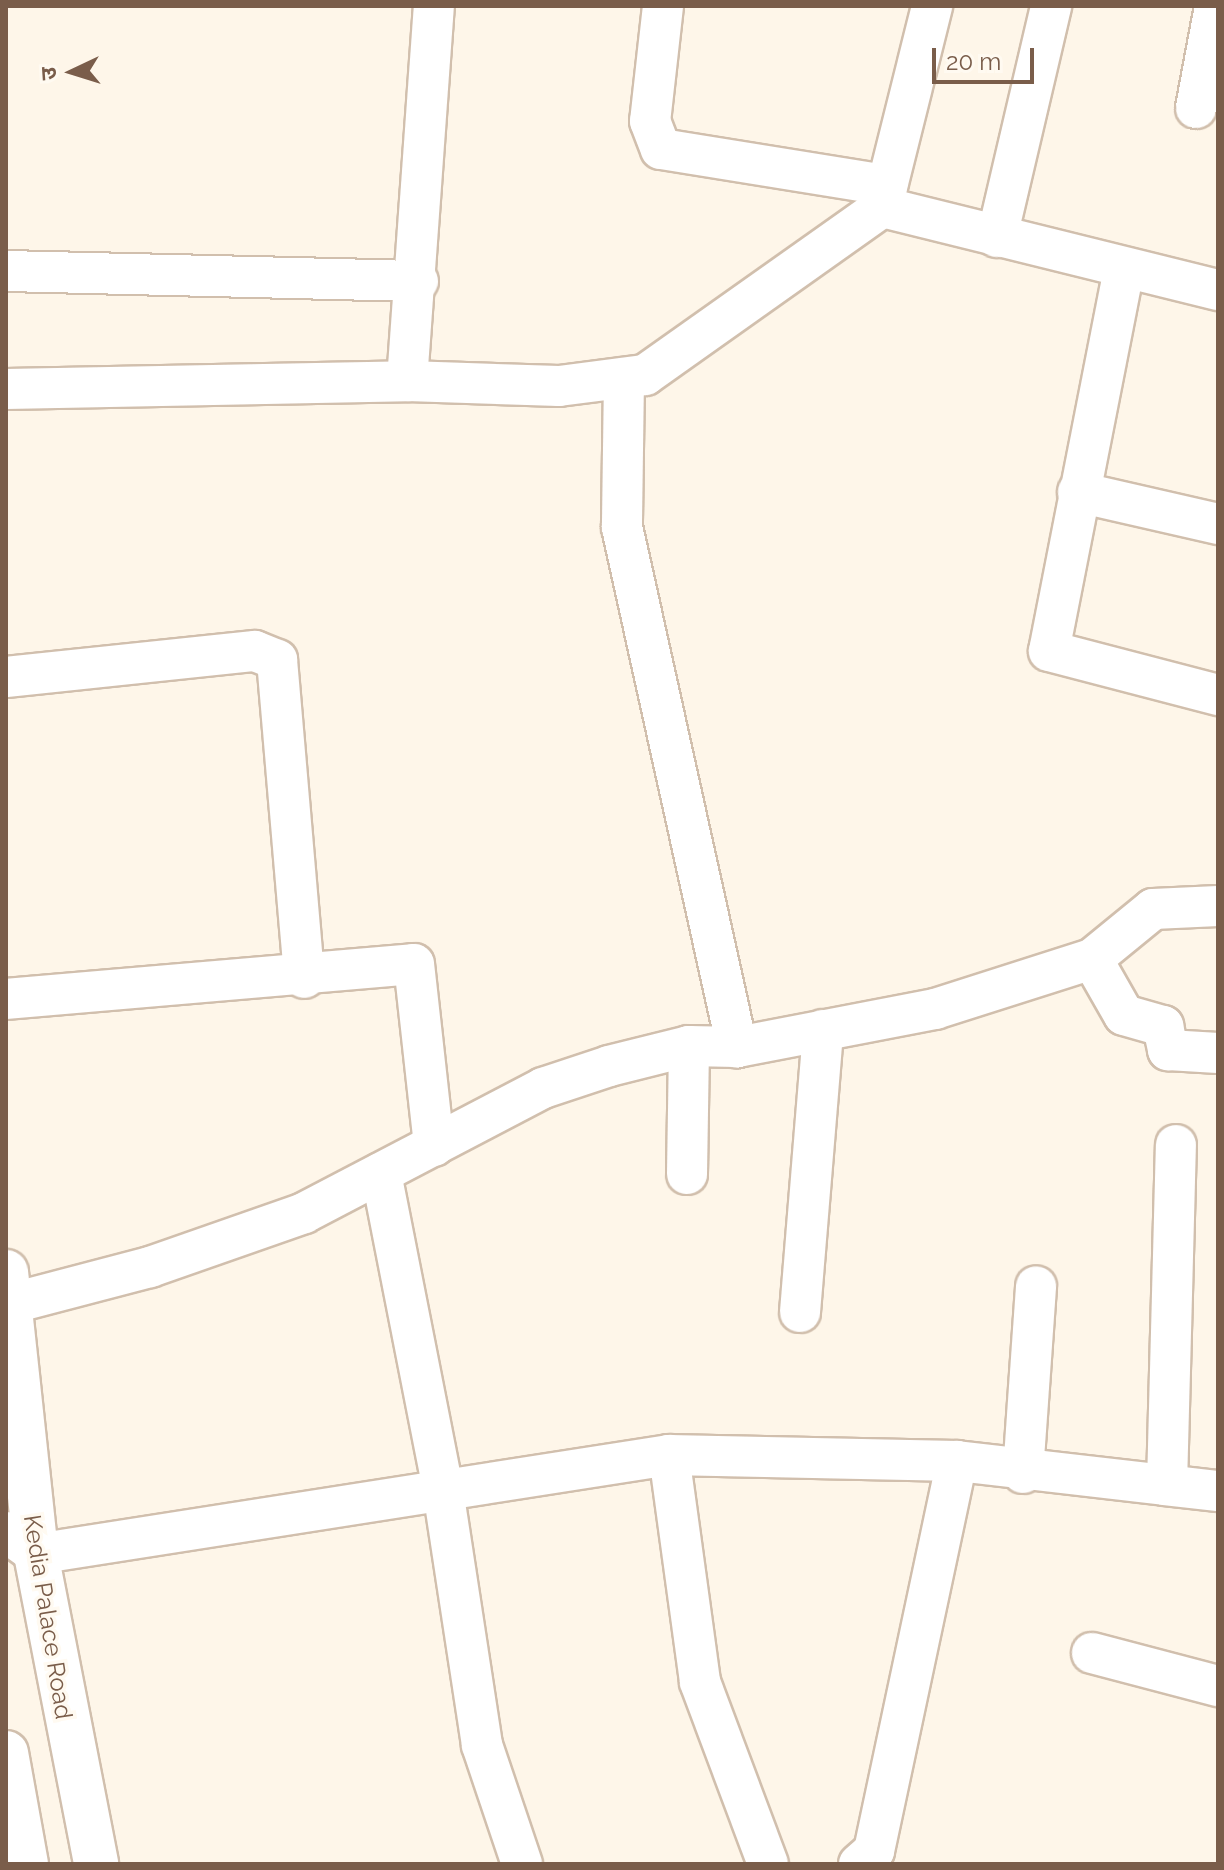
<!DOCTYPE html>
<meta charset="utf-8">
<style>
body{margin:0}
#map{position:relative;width:1224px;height:1870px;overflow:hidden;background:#fef6e9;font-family:Raleway,"Noto Sans Devanagari",sans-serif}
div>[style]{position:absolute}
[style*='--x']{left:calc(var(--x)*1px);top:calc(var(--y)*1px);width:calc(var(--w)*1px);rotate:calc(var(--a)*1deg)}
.roads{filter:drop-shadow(2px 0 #d1bfad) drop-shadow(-2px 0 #d1bfad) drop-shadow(0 2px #d1bfad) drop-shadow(0 -2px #d1bfad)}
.minor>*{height:40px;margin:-20px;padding:0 20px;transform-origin:20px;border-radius:20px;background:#fff}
.tertiary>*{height:44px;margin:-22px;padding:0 22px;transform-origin:22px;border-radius:22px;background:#fff}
span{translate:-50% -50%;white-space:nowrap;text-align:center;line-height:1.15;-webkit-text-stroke:7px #fffaf1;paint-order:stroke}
.street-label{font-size:24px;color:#7a5d4a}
.frame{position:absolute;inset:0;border:8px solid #7a5d4a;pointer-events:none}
.north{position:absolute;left:32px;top:32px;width:80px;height:80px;-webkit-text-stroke:6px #fffaf1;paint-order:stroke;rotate:266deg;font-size:22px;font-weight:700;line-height:32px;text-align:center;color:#7a5d4a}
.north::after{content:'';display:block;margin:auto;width:28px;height:36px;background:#7a5d4a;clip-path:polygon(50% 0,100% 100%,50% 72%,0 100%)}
.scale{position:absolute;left:932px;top:48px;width:102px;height:36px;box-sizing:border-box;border:4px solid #7a5d4a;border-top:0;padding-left:10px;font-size:24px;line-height:28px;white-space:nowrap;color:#7a5d4a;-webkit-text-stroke:6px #fffaf1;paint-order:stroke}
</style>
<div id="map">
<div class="roads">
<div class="minor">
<i style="--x:663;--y:6;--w:116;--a:96.4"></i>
<i style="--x:650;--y:121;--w:30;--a:69"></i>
<i style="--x:661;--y:149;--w:229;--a:9.1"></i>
<i style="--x:1196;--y:108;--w:104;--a:-79.4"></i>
<i style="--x:882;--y:207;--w:346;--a:13.9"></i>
<i style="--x:997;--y:237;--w:237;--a:-76.8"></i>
<i style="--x:1124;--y:269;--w:389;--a:101.1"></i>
<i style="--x:1049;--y:651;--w:175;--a:14.6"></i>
<i style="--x:6;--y:271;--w:412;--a:1.4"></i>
<i style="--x:624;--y:378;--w:149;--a:90.8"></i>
<i style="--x:622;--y:527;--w:533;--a:77.53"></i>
<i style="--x:407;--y:381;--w:376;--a:-85.9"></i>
<i style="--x:6;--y:389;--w:401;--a:-1.1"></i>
<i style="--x:407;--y:381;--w:152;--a:1.9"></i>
<i style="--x:559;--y:386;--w:87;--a:-7.3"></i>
<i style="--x:645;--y:375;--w:291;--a:-35.3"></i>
<i style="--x:882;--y:207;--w:207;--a:-76"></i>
<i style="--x:1078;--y:492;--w:144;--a:12.9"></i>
<i style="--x:6;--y:677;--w:250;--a:-6"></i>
<i style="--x:255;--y:651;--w:24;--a:22"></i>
<i style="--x:277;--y:660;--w:319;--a:85.1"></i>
<i style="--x:1092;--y:959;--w:64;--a:60.3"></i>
<i style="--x:1124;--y:1015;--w:41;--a:15.8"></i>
<i style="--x:1163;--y:1026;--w:25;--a:78"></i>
<i style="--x:1168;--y:1050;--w:50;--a:3.4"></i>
<i style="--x:6;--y:999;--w:409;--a:-4.9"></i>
<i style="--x:414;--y:964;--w:183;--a:83.7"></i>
<i style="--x:381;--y:1173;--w:323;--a:78.9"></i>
<i style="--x:443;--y:1490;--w:258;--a:81.3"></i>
<i style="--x:482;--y:1745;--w:126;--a:71.4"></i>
<i style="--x:687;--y:1174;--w:128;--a:-89.1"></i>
<i style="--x:9;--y:1304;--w:146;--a:-14.7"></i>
<i style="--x:150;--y:1267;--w:163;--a:-19.3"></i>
<i style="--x:304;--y:1213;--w:270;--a:-27.6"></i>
<i style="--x:543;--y:1088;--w:70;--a:-18.4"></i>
<i style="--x:609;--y:1066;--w:82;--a:-14"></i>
<i style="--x:689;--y:1046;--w:48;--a:1.2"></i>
<i style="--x:737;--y:1047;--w:202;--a:-10.9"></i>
<i style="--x:935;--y:1009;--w:165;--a:-17.7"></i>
<i style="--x:1092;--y:959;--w:79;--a:-39.3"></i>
<i style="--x:1153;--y:909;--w:65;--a:-2.6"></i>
<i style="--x:800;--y:1312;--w:283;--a:-85.3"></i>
<i style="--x:669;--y:1455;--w:229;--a:82.2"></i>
<i style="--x:700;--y:1682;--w:194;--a:69.5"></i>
<i style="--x:1023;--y:1473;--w:187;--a:-86"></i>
<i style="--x:1167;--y:1485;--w:340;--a:-88.5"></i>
<i style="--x:6;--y:1532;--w:37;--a:36"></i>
<i style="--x:36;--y:1554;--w:641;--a:-8.89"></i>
<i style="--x:669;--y:1455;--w:288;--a:1.2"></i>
<i style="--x:957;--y:1461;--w:263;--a:6.6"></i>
<i style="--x:1092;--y:1653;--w:130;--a:14.7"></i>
<i style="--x:859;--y:1864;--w:20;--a:-41"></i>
<i style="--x:874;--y:1851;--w:399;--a:-78"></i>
</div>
<div class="tertiary">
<i style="--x:6;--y:1272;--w:284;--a:83.9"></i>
<i style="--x:36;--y:1554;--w:316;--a:79"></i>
<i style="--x:6;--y:1753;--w:113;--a:79.8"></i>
</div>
</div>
<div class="street-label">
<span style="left:48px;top:1617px;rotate:81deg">Kedia Palace Road</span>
</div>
<div class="frame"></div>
<div class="north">उ</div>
<div class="scale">20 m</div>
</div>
